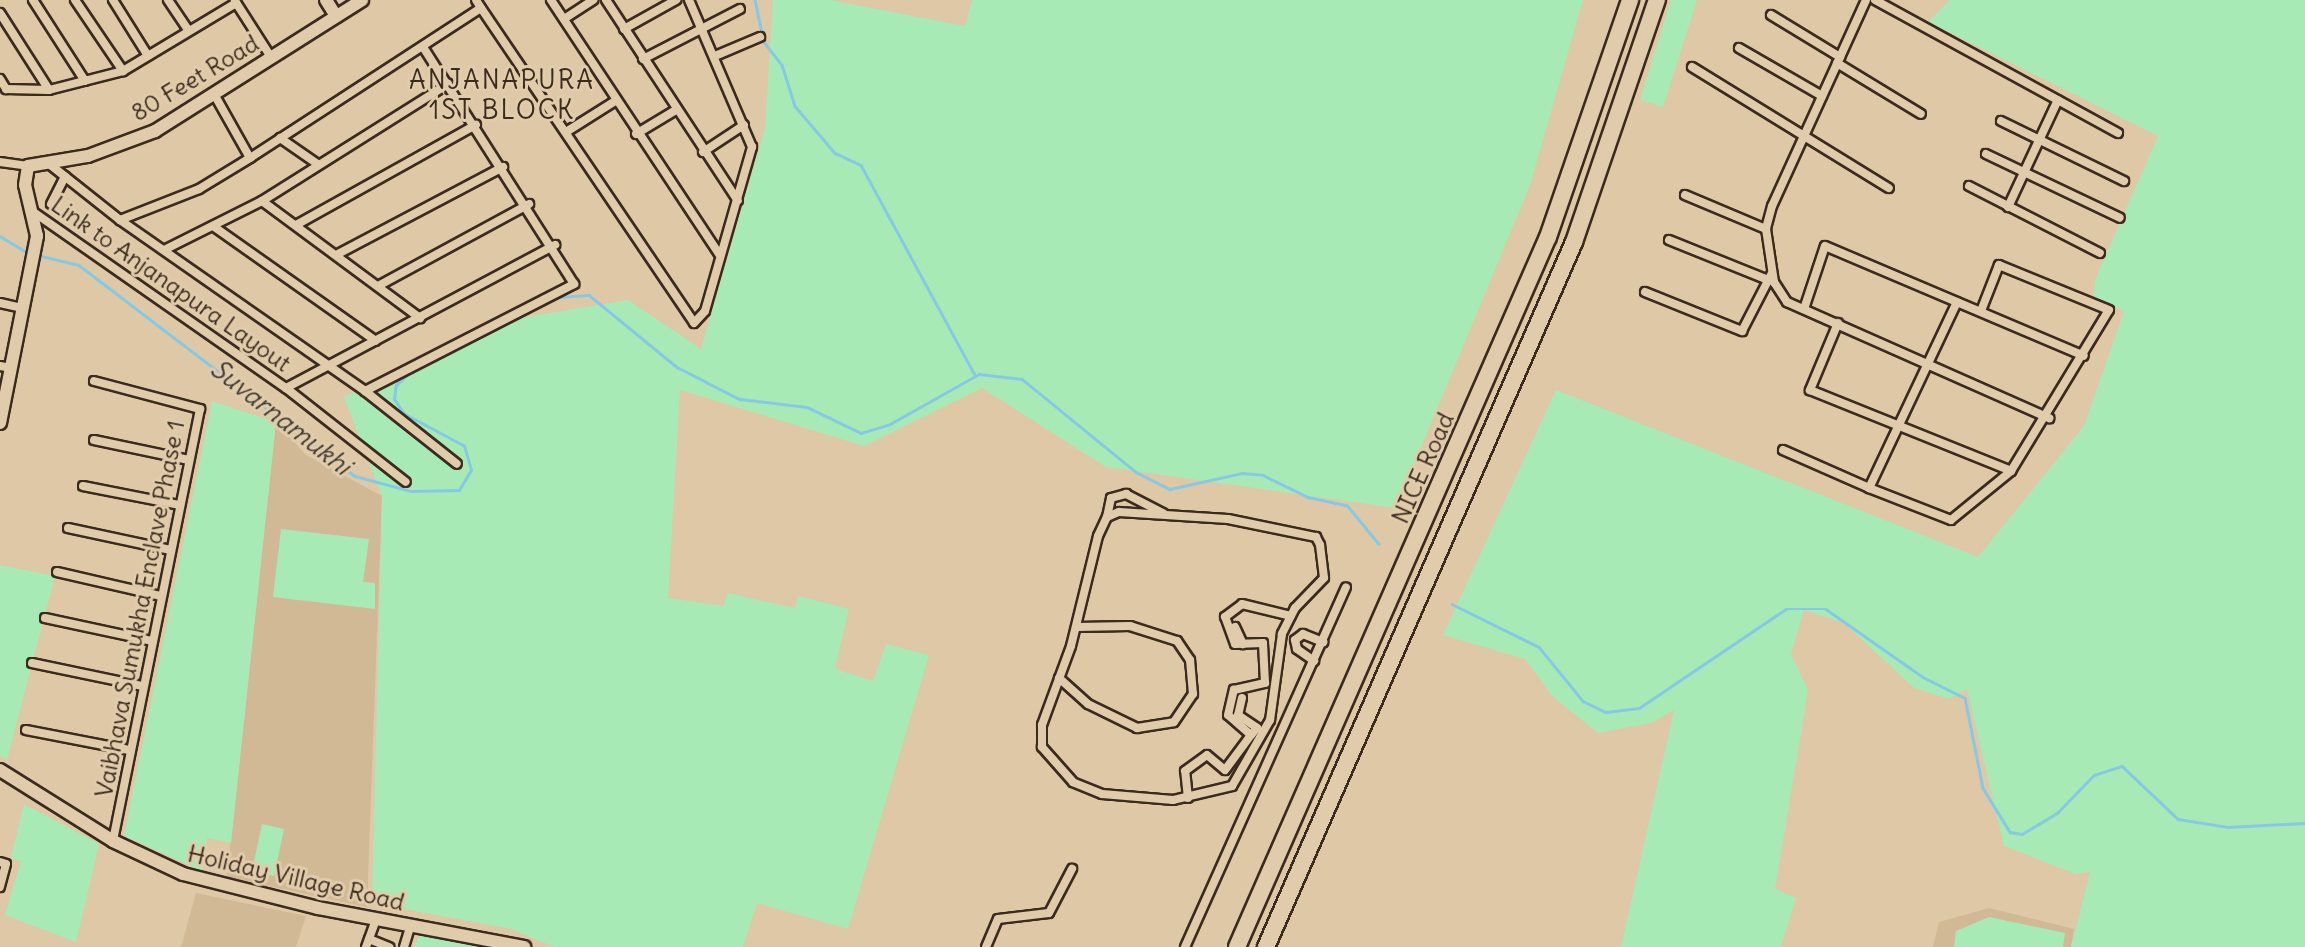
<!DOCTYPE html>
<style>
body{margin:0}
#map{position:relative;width:2305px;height:947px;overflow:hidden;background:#dec8a5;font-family:Delius,sans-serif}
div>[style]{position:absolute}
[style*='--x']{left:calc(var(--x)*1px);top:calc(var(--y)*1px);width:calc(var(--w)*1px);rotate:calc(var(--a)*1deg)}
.built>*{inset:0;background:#d2b996}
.green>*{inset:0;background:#a8eab5}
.stream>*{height:2.5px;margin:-1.25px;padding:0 1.25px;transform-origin:1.25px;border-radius:1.25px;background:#85c9e6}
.roads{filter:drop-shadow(2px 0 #3b2a1e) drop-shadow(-2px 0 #3b2a1e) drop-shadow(0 2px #3b2a1e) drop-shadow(0 -2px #3b2a1e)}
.street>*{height:8px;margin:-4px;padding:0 4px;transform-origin:4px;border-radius:4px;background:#e0ccab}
.secondary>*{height:12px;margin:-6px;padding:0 6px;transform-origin:6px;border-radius:6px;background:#e0ccab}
.highway>*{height:16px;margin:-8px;padding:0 8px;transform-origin:8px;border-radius:8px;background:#e0ccab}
span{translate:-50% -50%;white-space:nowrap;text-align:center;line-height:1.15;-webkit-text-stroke:6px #e0ccab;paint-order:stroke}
.street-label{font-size:24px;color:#3b2a1e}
.neighbourhood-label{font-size:26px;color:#3b2a1e;letter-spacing:2px}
.water-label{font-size:26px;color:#423a32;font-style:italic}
</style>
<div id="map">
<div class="built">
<i style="clip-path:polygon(276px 422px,306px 455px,382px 496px,367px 907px,227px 877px)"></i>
<i style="clip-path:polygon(196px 893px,306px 916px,296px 947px,181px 947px)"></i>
<i style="clip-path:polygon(1989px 908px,2074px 929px,2071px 947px,1933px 947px,1939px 922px)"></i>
</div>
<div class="green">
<i style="clip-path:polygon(773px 0,830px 0,965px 26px,972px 0,1583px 0,1530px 185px,1396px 508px,1106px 467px,982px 388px,864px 446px,680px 390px,668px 598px,724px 606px,727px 593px,795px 608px,798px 596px,849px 609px,835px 669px,873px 681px,886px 644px,929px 655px,848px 929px,757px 903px,743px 947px,554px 947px,511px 929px,372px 903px,382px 496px,344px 397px,490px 323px,628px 300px,701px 349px,765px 128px)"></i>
<i style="clip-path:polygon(1671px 0,1697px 0,1663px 107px,1640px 100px)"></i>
<i style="clip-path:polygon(1950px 0,2305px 0,2305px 947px,2071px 947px,2090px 872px,2075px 874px,2004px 846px,1967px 689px,1949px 699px,1914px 688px,1844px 623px,1804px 610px,1791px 654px,1808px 690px,1775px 889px,1796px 898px,1781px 947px,1621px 947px,1674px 710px,1651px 723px,1598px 733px,1553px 697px,1525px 659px,1443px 635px,1556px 390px,1978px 557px,2084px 426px,2124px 311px,2094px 298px,2095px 280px,2158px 136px,1928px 22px)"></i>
<i style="clip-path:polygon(212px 401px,276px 422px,231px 843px,207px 838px,202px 871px,124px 836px)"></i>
<i style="clip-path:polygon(281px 529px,369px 539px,363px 582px,375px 583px,375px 609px,273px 597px)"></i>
<i style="clip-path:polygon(0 565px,55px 576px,7px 760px,0 756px)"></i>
<i style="clip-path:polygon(24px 804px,99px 844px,76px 942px,5px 915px,21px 861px,11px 858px)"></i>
<i style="clip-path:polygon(262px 824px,284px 829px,274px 876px,252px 871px)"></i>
<i style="clip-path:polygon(1989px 917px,2065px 933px,2063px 947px,1954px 947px,1956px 931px)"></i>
<i style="clip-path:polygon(421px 932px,531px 947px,414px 947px)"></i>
</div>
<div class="stream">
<i style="--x:755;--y:0;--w:43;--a:77.9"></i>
<i style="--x:764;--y:42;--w:29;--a:52"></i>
<i style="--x:782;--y:65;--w:43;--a:72.4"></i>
<i style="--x:795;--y:106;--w:62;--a:49.6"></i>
<i style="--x:835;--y:153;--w:29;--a:25"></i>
<i style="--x:861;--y:165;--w:239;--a:61.5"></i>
<i style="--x:0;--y:236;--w:35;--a:31"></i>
<i style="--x:37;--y:255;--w:43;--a:13.4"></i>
<i style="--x:79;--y:265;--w:347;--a:37.4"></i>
<i style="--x:355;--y:476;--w:58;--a:15"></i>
<i style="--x:411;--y:491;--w:48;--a:-1.2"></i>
<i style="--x:459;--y:490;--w:23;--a:-59"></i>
<i style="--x:471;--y:470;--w:25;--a:-106"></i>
<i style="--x:464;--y:446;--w:68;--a:-151.9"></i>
<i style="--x:404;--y:414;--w:18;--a:-124"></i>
<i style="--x:394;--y:399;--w:14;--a:-82"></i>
<i style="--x:396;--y:385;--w:19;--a:-43"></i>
<i style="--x:528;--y:312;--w:34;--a:-26"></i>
<i style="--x:559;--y:297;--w:30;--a:-4"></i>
<i style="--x:589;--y:295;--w:114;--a:39.3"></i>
<i style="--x:677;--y:367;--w:33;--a:27"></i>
<i style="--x:706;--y:382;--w:38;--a:27"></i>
<i style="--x:740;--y:399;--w:67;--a:6.8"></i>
<i style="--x:807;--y:407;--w:60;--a:25.7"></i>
<i style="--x:861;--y:433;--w:30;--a:-17"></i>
<i style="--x:890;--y:424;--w:102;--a:-29.3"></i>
<i style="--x:979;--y:374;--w:43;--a:6.6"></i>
<i style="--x:1022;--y:379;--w:147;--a:39.2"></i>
<i style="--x:1136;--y:472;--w:38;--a:27"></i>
<i style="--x:1170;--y:489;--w:74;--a:-12.5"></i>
<i style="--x:1242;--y:473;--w:21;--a:5"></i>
<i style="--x:1263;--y:475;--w:50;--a:26.1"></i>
<i style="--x:1308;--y:497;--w:40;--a:12"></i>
<i style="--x:1347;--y:505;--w:50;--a:50.6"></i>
<i style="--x:1452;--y:604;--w:97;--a:26.3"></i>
<i style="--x:1539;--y:647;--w:70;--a:50.8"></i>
<i style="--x:1583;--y:701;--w:25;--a:26"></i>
<i style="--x:1606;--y:712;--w:33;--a:-7"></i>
<i style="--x:1639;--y:708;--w:177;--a:-34"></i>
<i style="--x:1786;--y:609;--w:40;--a:0"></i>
<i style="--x:1826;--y:609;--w:118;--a:35"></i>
<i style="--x:1923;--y:677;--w:47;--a:26.6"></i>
<i style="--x:1965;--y:698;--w:92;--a:78.7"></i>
<i style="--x:1983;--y:788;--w:52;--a:58.5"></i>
<i style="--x:2010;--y:832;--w:12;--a:9"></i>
<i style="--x:2022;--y:834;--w:41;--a:-31"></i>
<i style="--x:2057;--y:813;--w:53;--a:-45.8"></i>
<i style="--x:2094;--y:775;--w:29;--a:-18"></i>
<i style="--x:2122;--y:766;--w:77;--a:43.4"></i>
<i style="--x:2178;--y:819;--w:51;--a:9.1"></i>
<i style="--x:2228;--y:827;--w:77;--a:-3"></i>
</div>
<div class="roads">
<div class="street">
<i style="--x:33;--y:0;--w:96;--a:57.3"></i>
<i style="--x:75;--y:0;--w:86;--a:55.9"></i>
<i style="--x:113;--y:0;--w:66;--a:58"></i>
<i style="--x:168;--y:0;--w:37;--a:56"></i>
<i style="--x:551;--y:0;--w:306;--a:56.5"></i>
<i style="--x:606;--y:0;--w:240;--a:56.7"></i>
<i style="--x:1866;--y:0;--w:226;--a:114.5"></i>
<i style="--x:1772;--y:206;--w:24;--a:105"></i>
<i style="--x:1766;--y:229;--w:54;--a:81.4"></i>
<i style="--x:1774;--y:282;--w:24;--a:57"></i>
<i style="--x:1787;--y:302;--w:287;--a:23.9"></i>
<i style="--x:1875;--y:0;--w:277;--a:28.7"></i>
<i style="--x:235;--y:1;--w:67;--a:57.3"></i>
<i style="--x:481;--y:8;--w:380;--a:55.9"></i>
<i style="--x:694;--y:323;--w:16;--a:-47"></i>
<i style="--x:705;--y:311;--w:171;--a:-74"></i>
<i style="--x:752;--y:147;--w:160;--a:-113.2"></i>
<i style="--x:0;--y:13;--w:91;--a:57.5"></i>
<i style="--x:1771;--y:15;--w:81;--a:31.3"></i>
<i style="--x:564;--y:19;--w:35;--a:-33"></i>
<i style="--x:624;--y:29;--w:60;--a:-29.1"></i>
<i style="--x:1739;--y:48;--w:96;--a:30"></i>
<i style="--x:715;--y:56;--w:49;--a:-22.9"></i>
<i style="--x:643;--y:59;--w:109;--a:-27.3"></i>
<i style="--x:1837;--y:63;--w:98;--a:31.3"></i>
<i style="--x:1692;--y:67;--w:231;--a:31.6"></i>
<i style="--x:0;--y:79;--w:12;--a:59"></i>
<i style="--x:6;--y:89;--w:43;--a:1.3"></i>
<i style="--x:49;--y:90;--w:76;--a:-14.4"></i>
<i style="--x:123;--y:71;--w:132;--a:-31"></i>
<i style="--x:214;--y:94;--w:73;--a:60.6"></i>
<i style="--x:2001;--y:121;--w:137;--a:26"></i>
<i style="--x:566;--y:132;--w:58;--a:-32.3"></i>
<i style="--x:636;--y:134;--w:47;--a:-31"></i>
<i style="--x:280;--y:138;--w:47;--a:34.7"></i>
<i style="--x:703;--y:152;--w:49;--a:-33.4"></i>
<i style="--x:1986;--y:154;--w:148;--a:25.5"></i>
<i style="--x:0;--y:162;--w:28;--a:8"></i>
<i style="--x:48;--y:163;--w:92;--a:38.4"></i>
<i style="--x:120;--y:220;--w:299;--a:34.9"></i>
<i style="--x:365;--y:391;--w:235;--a:-27.1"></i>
<i style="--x:574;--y:284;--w:281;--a:-122.5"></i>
<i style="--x:1969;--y:186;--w:147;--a:27.1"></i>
<i style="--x:1685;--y:195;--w:88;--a:22.8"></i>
<i style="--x:262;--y:201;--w:197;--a:36.5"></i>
<i style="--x:51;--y:204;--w:31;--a:-63"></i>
<i style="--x:2008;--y:207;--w:118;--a:-65"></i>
<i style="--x:32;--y:211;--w:310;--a:34.9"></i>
<i style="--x:286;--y:388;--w:305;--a:-28"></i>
<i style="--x:120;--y:220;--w:85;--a:-21.4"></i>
<i style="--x:199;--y:189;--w:60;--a:-31.3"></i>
<i style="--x:250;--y:158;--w:275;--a:-33"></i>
<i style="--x:481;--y:8;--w:9;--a:-122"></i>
<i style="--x:296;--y:225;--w:206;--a:-29.1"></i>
<i style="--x:213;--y:226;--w:199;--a:35.2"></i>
<i style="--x:1669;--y:240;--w:107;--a:22"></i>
<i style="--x:166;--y:249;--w:107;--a:-26.6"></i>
<i style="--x:262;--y:201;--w:220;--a:-32.2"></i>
<i style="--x:336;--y:255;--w:189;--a:-27.8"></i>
<i style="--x:378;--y:286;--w:172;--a:-28.5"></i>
<i style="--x:1645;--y:292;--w:105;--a:21.9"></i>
<i style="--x:1742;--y:331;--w:65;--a:-62.7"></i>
<i style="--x:1957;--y:302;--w:206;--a:115.3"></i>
<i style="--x:1869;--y:488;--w:88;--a:21.3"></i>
<i style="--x:1951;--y:520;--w:77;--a:-39.2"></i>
<i style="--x:2011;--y:471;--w:188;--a:-58.7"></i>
<i style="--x:2109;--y:310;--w:119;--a:-157.8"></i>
<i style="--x:1999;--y:265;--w:49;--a:111.4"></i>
<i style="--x:0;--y:303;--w:23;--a:13"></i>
<i style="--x:1804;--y:309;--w:66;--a:-71.6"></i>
<i style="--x:1825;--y:246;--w:281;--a:23"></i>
<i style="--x:1838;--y:323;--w:73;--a:112.7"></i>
<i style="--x:1810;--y:390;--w:217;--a:21.9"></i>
<i style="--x:0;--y:366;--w:11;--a:10"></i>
<i style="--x:94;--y:381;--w:110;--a:14.8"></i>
<i style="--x:200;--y:409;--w:441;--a:101.4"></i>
<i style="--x:286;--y:388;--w:152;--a:38.1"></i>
<i style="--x:365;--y:391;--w:117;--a:38.4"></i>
<i style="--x:94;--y:440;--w:97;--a:11.9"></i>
<i style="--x:1783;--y:450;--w:94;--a:23.8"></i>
<i style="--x:83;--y:486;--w:99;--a:11.1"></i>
<i style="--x:1119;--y:512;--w:109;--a:3.7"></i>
<i style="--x:1228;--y:519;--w:90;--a:11.6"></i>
<i style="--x:1316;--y:537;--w:9;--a:63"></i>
<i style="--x:1320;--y:545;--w:33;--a:83"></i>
<i style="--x:1324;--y:578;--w:42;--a:134"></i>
<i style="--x:1295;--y:608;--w:29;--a:117"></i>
<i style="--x:1282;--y:634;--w:87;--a:97.9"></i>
<i style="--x:1270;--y:720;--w:76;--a:119.9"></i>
<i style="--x:1232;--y:786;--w:61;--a:166.7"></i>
<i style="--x:1173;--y:800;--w:71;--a:-175.2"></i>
<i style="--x:1102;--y:794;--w:31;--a:-158"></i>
<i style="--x:1073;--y:782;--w:47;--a:-131.5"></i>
<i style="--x:1042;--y:747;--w:22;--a:-90"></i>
<i style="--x:1042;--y:725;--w:84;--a:-69.8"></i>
<i style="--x:1071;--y:646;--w:113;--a:-76.2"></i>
<i style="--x:1098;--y:536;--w:21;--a:-65"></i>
<i style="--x:1107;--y:517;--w:13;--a:-23"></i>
<i style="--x:1107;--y:517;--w:19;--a:-78"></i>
<i style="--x:1111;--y:498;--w:16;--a:-15"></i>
<i style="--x:1126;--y:494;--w:42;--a:27.2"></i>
<i style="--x:68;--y:528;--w:105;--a:12.1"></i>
<i style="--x:57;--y:572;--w:107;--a:13"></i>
<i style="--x:45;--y:618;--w:109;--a:12.1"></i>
<i style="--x:1235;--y:627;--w:19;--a:65"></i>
<i style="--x:1295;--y:640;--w:10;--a:-37"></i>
<i style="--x:1303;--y:634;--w:22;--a:22"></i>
<i style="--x:1295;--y:640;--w:9;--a:77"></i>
<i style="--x:1297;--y:649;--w:21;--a:35"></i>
<i style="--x:32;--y:663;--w:112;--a:11.8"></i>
<i style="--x:1059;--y:678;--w:39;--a:42"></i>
<i style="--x:1088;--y:704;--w:55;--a:26.1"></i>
<i style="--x:1137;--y:728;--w:37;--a:-9"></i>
<i style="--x:1174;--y:722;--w:34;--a:-56"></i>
<i style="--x:1193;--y:694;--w:34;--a:-95"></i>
<i style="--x:1190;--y:660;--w:23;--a:-124"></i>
<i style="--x:1177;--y:641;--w:49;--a:-162.3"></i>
<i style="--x:1130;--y:626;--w:53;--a:178.9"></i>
<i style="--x:1242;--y:698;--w:17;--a:103"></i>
<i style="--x:1238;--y:715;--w:23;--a:34"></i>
<i style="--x:1257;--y:728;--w:9;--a:131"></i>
<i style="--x:26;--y:730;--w:105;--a:11"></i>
<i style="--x:1188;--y:798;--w:27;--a:-96"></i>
<i style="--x:1185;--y:771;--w:27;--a:-36"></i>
<i style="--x:1207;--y:755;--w:23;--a:40"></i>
<i style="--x:1225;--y:770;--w:44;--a:-53.4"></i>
<i style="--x:1251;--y:735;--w:30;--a:-139"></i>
<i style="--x:1228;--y:715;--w:26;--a:-77"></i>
<i style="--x:1234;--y:690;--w:32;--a:-13"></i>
<i style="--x:1265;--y:683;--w:40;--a:-92.9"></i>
<i style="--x:1263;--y:643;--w:28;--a:178"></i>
<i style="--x:1235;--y:644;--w:29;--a:-110"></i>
<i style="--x:1225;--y:617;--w:21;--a:-37"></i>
<i style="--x:1242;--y:604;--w:50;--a:13.8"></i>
<i style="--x:0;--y:862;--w:6;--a:18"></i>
<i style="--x:6;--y:864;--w:24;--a:105"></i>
<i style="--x:369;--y:939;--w:22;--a:22"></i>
<i style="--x:366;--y:947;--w:30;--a:-70"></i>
<i style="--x:404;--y:947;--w:21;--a:-73"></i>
<i style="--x:986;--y:947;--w:30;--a:-67"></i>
<i style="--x:998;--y:919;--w:51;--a:-6.7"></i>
<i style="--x:1049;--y:913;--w:50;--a:-62.4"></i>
<i style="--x:1185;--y:947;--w:394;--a:-65.9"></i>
</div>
<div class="secondary">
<i style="--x:326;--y:0;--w:19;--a:58"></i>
<i style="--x:0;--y:423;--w:191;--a:-78.8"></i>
<i style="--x:37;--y:236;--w:52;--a:-103.2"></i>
<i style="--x:25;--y:185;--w:19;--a:-81"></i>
<i style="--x:28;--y:166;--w:61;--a:-9.5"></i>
<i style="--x:88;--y:156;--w:72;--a:-20.5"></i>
<i style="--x:155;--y:131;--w:245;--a:-32.3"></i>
<i style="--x:0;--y:770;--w:133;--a:32.1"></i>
<i style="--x:113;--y:841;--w:77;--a:25.2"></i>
<i style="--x:183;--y:874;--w:139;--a:14.1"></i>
<i style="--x:318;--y:908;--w:210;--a:10.7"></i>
</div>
<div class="highway">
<i style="--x:1237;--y:947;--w:775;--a:-66.35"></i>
<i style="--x:1548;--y:237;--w:251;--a:-70.9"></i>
<i style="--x:1266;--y:947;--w:769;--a:-66.4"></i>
<i style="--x:1574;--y:242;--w:256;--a:-71.1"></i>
</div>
</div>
<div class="street-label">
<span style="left:195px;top:78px;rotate:-31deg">80 Feet Road</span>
<span style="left:171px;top:284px;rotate:35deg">Link to Anjanapura Layout</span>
<span style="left:1423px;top:468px;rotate:-66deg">NICE Road</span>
<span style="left:140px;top:609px;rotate:-79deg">Vaibhava Sumukha Enclave Phase 1</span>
<span style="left:296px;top:878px;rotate:13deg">Holiday Village Road</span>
</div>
<div class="neighbourhood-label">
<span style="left:502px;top:95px">ANJANAPURA<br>1ST BLOCK</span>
</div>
<div class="water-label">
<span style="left:281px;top:417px;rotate:38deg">Suvarnamukhi</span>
</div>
</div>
